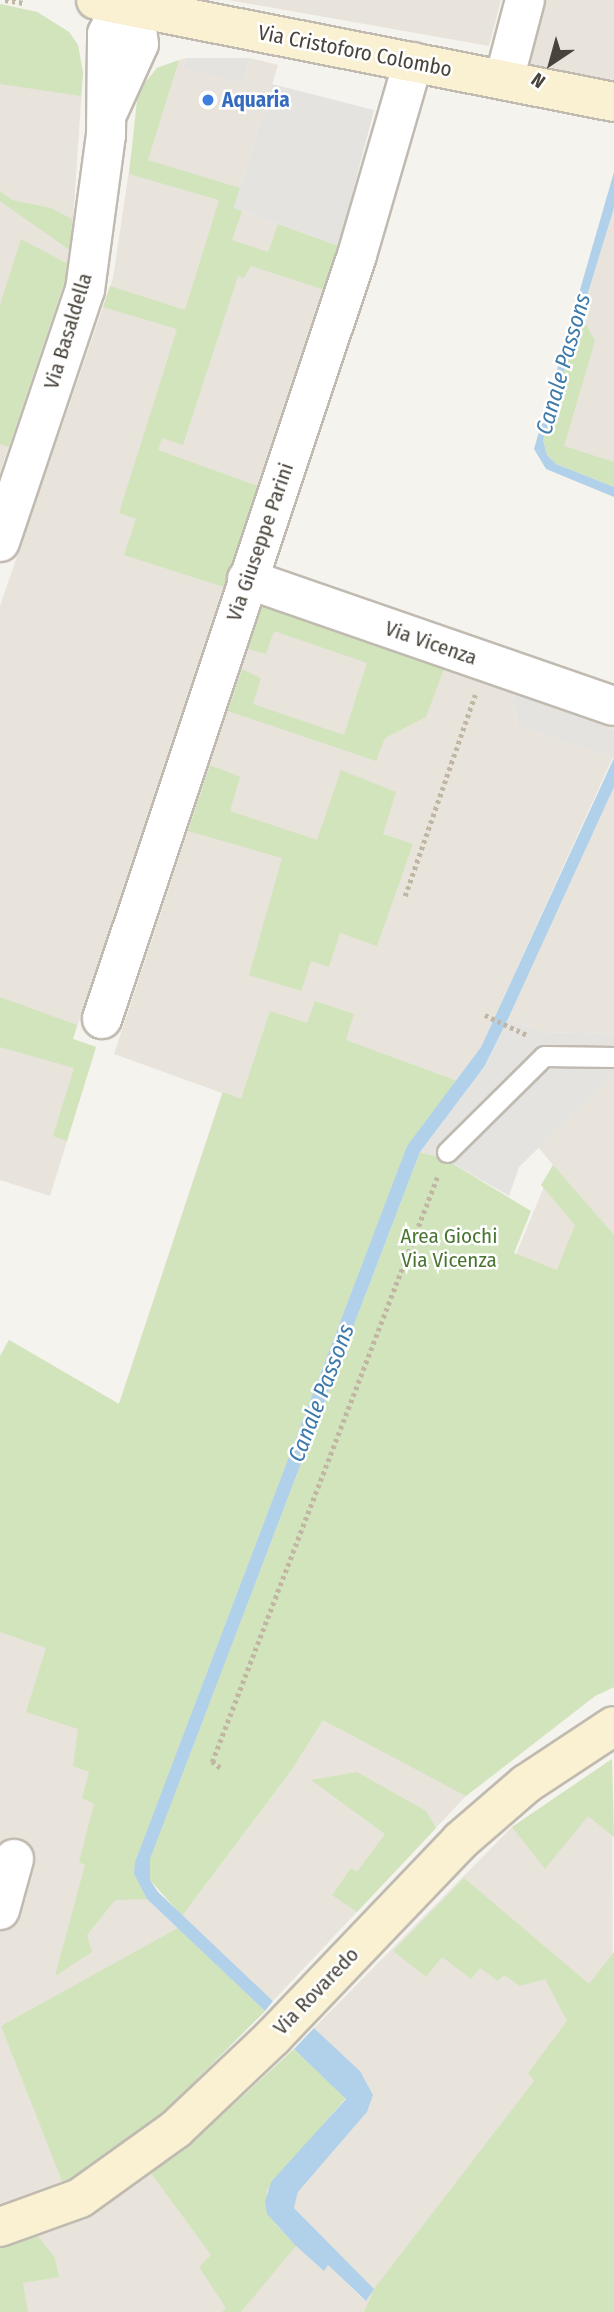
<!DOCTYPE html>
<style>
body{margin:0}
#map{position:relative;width:614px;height:2312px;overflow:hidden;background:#f5f3ed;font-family:"Fira Sans Condensed",sans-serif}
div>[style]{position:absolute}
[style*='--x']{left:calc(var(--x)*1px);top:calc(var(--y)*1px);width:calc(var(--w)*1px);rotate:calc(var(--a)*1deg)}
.residential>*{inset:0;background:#e8e4dc}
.green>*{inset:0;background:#d1e4bb}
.parking>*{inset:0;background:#e4e3e0}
.water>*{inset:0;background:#b1d1ea}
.path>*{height:4.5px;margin-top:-2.25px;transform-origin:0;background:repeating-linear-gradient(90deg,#c0b6a3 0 3.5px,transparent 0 7px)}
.roads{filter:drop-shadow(2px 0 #c0bab0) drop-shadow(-2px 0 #c0bab0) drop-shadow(0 2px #c0bab0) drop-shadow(0 -2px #c0bab0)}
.lane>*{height:19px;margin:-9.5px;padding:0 9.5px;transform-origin:9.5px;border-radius:9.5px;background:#fff}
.street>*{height:38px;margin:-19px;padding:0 19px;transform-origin:19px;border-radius:19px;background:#fff}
.secondary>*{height:38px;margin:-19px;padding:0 19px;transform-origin:19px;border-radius:19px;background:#f9f1d2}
.dots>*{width:19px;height:19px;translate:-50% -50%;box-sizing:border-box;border:4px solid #fff;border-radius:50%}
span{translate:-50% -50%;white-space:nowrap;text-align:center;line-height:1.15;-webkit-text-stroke:5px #fff;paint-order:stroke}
.street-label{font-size:21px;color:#49443b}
.shop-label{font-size:21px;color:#366cbe;font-weight:700}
.left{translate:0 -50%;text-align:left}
.park-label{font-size:21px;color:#4b7534}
.water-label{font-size:23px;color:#3f7baa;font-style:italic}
.north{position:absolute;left:516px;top:28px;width:70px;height:70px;-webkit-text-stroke:5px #fff;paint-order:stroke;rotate:216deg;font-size:19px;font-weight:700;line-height:28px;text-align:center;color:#49443b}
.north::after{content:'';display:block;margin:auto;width:24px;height:32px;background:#49443b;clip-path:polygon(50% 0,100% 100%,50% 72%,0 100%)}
</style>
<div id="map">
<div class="residential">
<i style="clip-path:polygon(228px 0,501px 0,489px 46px)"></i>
<i style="clip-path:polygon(543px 0,614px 0,614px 81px,526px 65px)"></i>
<i style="clip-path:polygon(0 4px,37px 12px,69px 32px,78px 45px,83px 73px,70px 265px,0 472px)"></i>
<i style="clip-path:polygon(186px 58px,183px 66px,242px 84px,250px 58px,278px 65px,234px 208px,339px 246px,73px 1039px,96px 1047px,50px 1196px,0 1180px,0 606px,113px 278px,132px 150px,157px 68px)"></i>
<i style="clip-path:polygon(614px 208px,614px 487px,543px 440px)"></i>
<i style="clip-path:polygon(262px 606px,513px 693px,517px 725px,613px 757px,481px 1047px,407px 1146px,147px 1899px,265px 2011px,161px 2115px,66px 2191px,0 2213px,0 1356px,9px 1340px,119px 1404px,222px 1093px,114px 1054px)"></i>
<i style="clip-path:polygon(614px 787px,614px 1034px,542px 1032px,508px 1019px)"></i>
<i style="clip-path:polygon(614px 1074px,614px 1687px,595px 1696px,466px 1796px,273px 2001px,182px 1916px,291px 1771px,323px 1719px,553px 1165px,538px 1147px)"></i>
<i style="clip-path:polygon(612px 1759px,614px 2312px,0 2312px,13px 2241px,108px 2203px,192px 2143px,294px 2049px,271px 2182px,296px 2246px,323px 2270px,328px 2265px,365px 2301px,294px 2208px,298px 2192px,367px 2112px,360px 2071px,314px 2028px,512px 1827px)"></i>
</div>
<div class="green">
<i style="clip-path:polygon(0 4px,37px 12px,69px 32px,78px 45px,83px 73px,81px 96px,0 84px)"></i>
<i style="clip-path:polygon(179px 60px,148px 160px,240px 188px,234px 208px,242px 211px,232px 240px,268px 252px,278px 224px,339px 246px,325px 290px,251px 266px,244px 278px,238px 276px,183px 445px,162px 438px,158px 450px,260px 487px,227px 588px,124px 555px,136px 519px,119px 513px,177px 329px,103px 307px,110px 286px,185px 310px,219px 200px,129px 174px,138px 91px,157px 68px)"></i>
<i style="clip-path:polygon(0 191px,12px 200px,51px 208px,72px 219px,71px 251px,0 201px)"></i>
<i style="clip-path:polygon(21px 239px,70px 265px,9px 447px,0 444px,0 305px)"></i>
<i style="clip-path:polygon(581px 315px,595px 341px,564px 446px,614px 462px,614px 487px,556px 464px,547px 455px,543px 440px)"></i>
<i style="clip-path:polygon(262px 606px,444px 669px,426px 717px,385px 738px,376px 761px,228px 711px,242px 669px,261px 678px,253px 704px,344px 735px,367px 663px,274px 631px,266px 654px,248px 649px)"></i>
<i style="clip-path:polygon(210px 765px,240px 777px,230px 811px,317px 840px,341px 770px,396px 792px,383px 834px,413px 844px,377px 946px,340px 933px,329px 967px,311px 961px,301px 991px,249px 975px,282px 858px,188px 831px)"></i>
<i style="clip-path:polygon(0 997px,77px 1025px,73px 1039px,96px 1047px,67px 1141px,53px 1136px,74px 1068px,0 1047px)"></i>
<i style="clip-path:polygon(315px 1001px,354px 1014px,346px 1040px,457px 1081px,407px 1146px,135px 1862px,134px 1874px,147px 1899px,115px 1900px,87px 1935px,92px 1952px,55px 1976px,85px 1865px,79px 1862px,94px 1804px,82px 1798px,89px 1772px,73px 1766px,78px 1729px,26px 1712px,46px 1648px,0 1632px,0 1356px,9px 1340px,119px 1404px,223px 1092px,241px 1099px,270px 1011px,307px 1023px)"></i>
<i style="clip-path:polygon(420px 1152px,443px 1158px,531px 1211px,514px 1253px,557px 1270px,575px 1225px,541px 1185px,553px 1165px,614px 1235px,614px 1687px,595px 1696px,466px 1796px,323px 1720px,291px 1771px,182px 1916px,150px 1880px,150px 1859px)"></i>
<i style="clip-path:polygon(612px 1759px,614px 1837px,588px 1816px,545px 1869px,512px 1827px)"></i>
<i style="clip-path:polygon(357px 1772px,426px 1811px,436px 1828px,357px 1912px,332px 1895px,351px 1868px,357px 1872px,385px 1834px,311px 1780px)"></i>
<i style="clip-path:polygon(464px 1878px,589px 1984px,614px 1952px,614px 2312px,364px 2312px,374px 2289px,534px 2081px,528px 2073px,567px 2021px,545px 1979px,520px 1986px,504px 1975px,498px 1981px,480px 1968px,471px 1979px,442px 1957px,426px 1977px,393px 1951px)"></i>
<i style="clip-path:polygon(178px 1928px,265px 2011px,161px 2115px,66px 2191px,1px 2026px)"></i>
<i style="clip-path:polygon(294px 2049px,346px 2098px,266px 2191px,275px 2224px,296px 2246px,241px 2312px,222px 2312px,226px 2308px,199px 2267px,211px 2255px,151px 2173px,192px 2143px)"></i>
<i style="clip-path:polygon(35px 2232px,55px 2258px,59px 2277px,23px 2283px,28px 2312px,0 2312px,0 2242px)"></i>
</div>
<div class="parking">
<i style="clip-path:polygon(186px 58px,250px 58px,242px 84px,183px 67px)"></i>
<i style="clip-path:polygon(272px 84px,374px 110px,339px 246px,234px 208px)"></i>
<i style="clip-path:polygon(513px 693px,614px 729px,614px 758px,517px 725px)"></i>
<i style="clip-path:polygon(508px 1019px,542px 1032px,614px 1034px,614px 1074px,519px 1167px,509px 1196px,443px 1158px,420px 1152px,484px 1067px)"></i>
</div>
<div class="water">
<i style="clip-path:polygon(614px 172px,614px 208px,543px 440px,547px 455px,556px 464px,614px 487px,614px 497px,546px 469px,534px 449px)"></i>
<i style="clip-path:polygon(614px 758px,614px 787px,508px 1019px,484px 1067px,420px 1152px,150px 1859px,150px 1880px,158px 1892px,273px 2001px,265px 2011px,147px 1899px,134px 1874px,135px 1862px,407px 1146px,481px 1047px)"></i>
<i style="clip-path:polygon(314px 2028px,360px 2071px,373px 2095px,367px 2112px,298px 2192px,294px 2208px,374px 2289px,366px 2301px,328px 2265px,324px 2271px,296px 2246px,267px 2214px,265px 2202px,271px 2182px,346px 2099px,294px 2049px)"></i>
</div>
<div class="path">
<i style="--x:5;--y:0;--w:18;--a:9"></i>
<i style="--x:405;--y:896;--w:213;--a:-70.8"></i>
<i style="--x:485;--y:1015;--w:49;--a:25.5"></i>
<i style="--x:220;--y:1768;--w:10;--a:-143"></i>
<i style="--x:212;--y:1762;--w:629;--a:-68.94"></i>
</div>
<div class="roads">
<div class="lane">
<i style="--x:447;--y:1152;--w:136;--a:-44.7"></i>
<i style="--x:544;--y:1056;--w:70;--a:0.8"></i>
</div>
<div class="street">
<i style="--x:504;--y:80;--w:83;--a:-75.3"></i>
<i style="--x:109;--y:110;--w:72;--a:-65.6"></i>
<i style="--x:139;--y:44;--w:21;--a:-98"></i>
<i style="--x:136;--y:23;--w:27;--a:-121"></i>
<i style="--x:0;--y:542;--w:266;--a:-71.4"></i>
<i style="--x:85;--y:290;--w:156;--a:-82.3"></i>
<i style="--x:106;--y:135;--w:101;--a:-89.4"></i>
<i style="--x:107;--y:34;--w:18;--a:-63"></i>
<i style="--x:115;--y:18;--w:28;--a:-39"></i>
<i style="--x:247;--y:579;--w:388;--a:19.1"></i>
<i style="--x:102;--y:1019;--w:805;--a:-71.54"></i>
<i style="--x:357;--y:255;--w:201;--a:-73.8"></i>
<i style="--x:0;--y:1910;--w:53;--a:-74.6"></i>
</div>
<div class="secondary">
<i style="--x:96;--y:0;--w:528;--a:11.14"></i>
<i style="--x:0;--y:2227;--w:85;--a:-19.9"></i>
<i style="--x:80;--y:2198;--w:118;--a:-35.7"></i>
<i style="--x:176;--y:2129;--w:134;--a:-43.5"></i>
<i style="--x:273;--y:2037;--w:271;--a:-46.3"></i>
<i style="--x:460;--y:1841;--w:87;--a:-40.8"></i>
<i style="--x:526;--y:1784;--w:105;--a:-33.4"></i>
</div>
</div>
<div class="dots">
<i style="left:208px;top:100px;background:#3f7fe0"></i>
</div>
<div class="street-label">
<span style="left:355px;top:51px;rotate:11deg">Via Cristoforo Colombo</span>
<span style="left:68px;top:331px;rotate:-73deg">Via Basaldella</span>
<span style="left:260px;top:542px;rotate:-71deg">Via Giuseppe Parini</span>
<span style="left:431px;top:643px;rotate:19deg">Via Vicenza</span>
<span style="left:316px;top:1991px;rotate:-46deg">Via Rovaredo</span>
</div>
<div class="shop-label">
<span class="left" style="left:222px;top:100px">Aquaria</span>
</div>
<div class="park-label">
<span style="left:449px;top:1248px">Area Giochi<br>Via Vicenza</span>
</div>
<div class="water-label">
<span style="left:563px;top:364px;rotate:-74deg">Canale Passons</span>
<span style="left:321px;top:1393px;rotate:-69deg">Canale Passons</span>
</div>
<div class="north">N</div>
</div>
